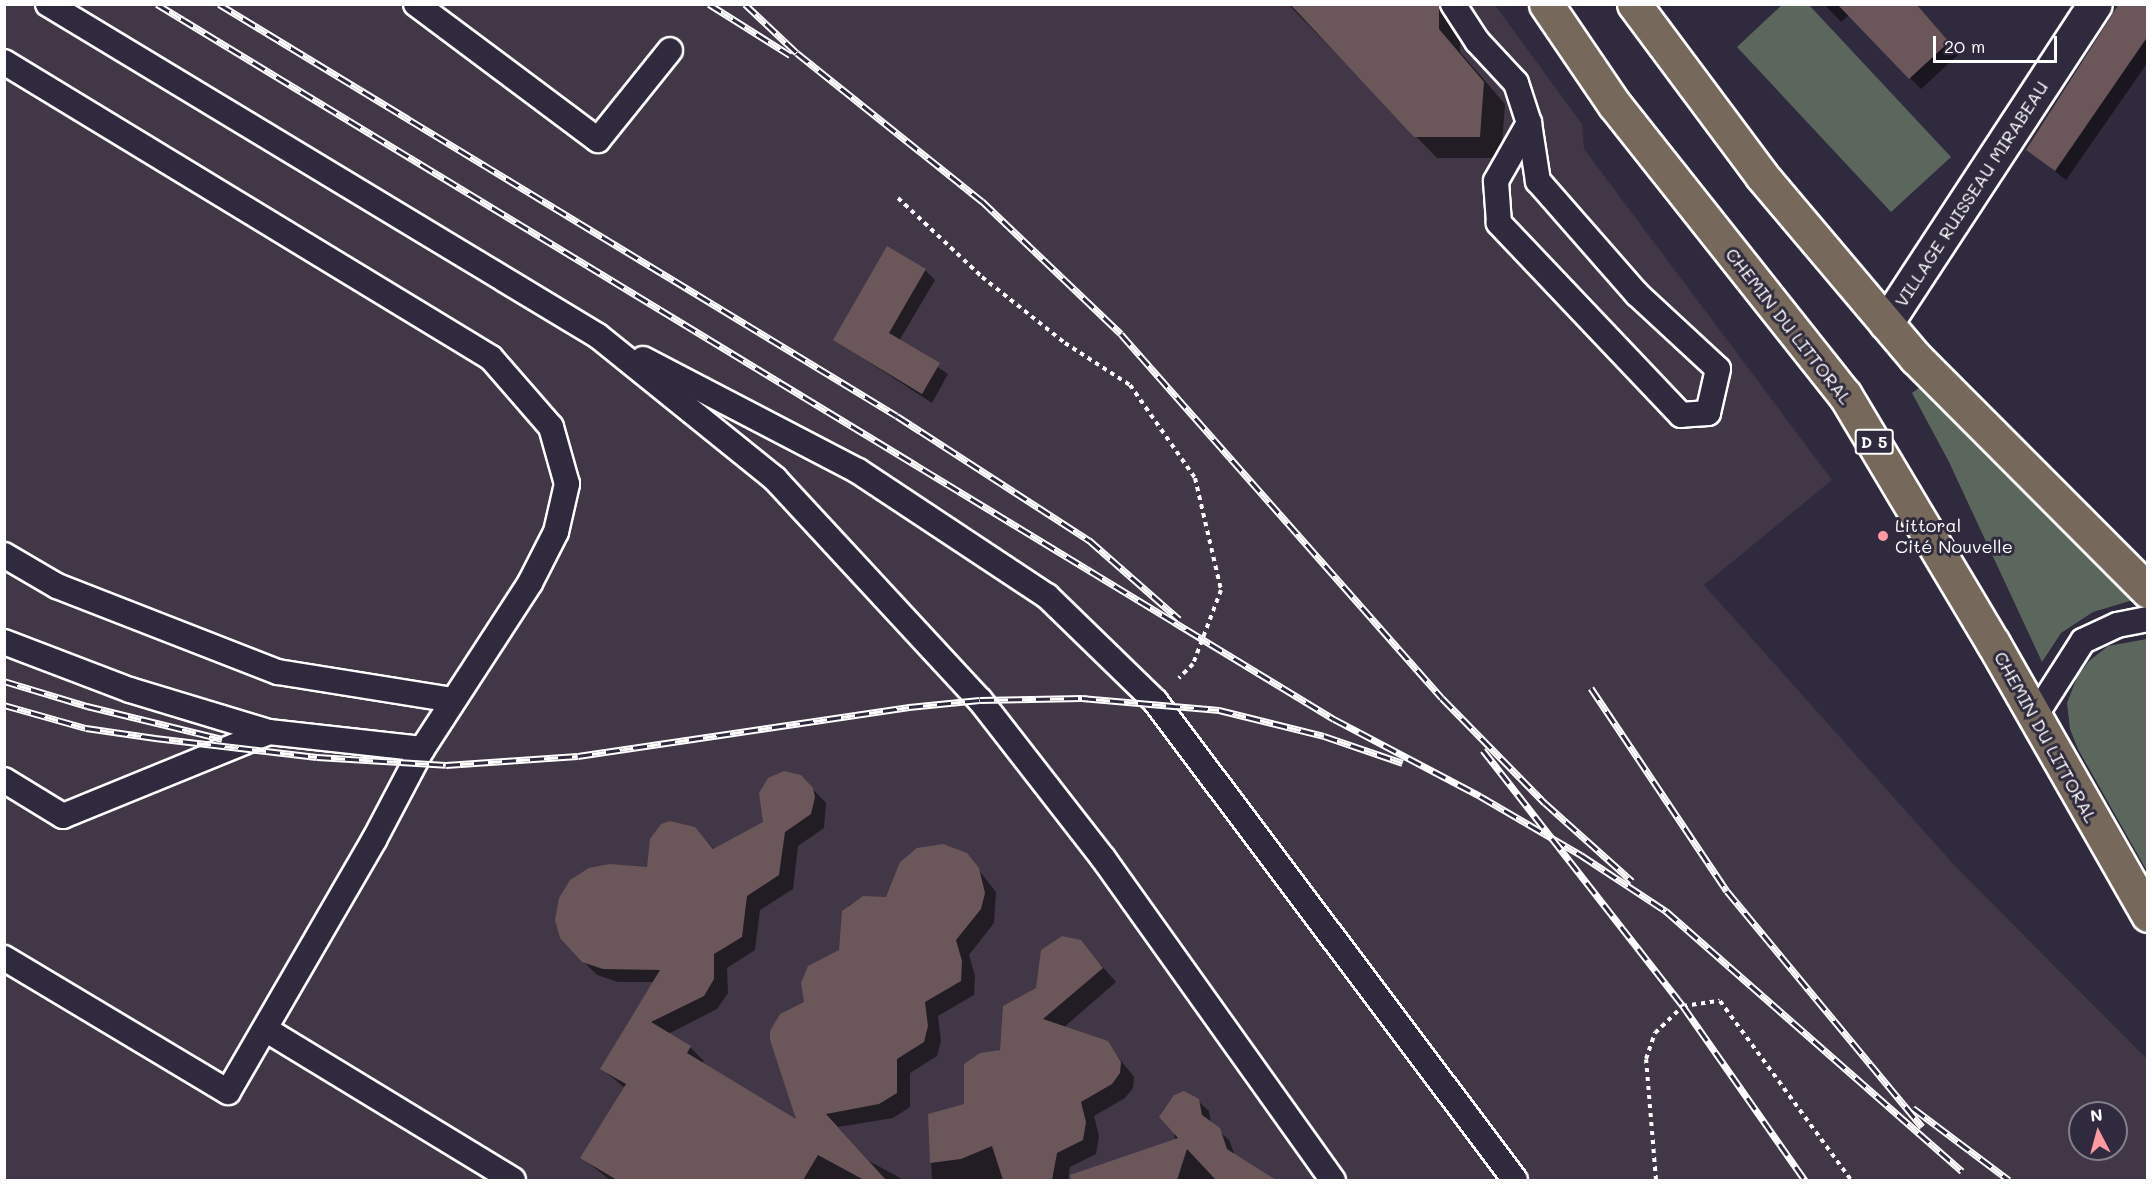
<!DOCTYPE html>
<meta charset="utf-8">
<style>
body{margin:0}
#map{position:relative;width:2152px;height:1185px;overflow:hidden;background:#2f2a3d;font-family:Mali,sans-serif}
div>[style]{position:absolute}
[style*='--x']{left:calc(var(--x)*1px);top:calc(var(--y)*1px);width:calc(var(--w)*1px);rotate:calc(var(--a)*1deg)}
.built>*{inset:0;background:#413746}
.green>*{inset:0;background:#5b675c}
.shadow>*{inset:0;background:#0007}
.building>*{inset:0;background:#6b565a}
.path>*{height:4px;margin-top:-2px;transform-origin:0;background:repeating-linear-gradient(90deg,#fff 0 4.5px,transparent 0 9px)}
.roads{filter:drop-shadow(2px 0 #fff) drop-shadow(-2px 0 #fff) drop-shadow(0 2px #fff) drop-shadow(0 -2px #fff)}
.service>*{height:24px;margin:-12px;padding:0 12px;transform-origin:12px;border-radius:12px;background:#2f2a3d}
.minor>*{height:33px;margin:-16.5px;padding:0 16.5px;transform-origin:16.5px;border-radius:16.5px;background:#2f2a3d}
.primary>*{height:33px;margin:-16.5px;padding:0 16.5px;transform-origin:16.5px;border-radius:16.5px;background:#76695c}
.rail>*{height:7px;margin-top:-3.5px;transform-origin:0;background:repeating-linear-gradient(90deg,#2f2a3d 0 14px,#fff 0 28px);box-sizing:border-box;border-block:2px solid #fff}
.dots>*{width:16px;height:16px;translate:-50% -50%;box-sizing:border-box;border:3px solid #2f2a3d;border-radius:50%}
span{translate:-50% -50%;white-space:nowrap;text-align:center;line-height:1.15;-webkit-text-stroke:6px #2f2a3d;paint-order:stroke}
.shield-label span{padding:2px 4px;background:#2f2a3d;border:2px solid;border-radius:4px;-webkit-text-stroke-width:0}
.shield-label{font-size:16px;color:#fff;font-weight:700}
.street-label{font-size:18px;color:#fff}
.poi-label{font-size:18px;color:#fff}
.left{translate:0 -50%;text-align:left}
.frame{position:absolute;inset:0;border:6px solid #fff;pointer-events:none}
.north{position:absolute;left:2068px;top:1101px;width:60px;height:60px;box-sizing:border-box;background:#2f2a3d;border:2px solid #827f8b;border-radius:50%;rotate:354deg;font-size:16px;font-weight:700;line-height:24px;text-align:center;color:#fff}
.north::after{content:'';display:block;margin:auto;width:21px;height:27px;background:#ff9aa2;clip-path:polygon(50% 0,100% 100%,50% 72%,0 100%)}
.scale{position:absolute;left:1933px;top:36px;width:124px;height:27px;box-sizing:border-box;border:3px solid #fff;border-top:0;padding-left:8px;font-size:18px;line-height:21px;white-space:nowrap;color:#fff;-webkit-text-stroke:4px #2f2a3d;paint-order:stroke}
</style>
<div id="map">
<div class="built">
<i style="clip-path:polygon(evenodd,5px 5px,1495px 5px,1582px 124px,1584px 149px,1832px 480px,1704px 585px,1955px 866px,2147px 1059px,2147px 1180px,5px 1180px,5px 5px,2080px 1113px,2116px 1113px,2116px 1149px,2080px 1149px,2080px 1113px)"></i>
</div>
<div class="green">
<i style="clip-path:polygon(1783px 4px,1809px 5px,1951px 157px,1891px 212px,1737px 47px)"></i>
<i style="clip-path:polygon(1919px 388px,1931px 398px,2133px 600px,2093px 612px,2061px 633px,2042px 662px,1949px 462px,1912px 393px)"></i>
<i style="clip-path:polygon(2147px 639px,2148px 639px,2147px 871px,2078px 749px,2070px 729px,2067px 703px,2077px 677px,2089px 661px,2108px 646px)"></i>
</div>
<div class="shadow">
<i style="clip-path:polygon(1288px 4px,1445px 4px,1461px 20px,1460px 52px,1505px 104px,1501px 158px,1437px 158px)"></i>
<i style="clip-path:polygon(1824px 4px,1921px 4px,1917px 8px,1959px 54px,1921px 89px,1849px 15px,1841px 22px)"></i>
<i style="clip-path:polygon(2148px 4px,2148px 62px,2066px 180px,2028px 150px)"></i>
<i style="clip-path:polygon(925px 270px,935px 280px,899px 341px,948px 374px,932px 403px,835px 340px)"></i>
<i style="clip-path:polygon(800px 776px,826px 803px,824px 828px,798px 846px,793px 889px,760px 910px,755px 950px,727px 968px,728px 993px,717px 1009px,668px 1034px,690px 1047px,704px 1061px,702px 1064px,799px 1122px,806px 1003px,841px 951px,841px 920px,849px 905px,863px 898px,887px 898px,918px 849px,948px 846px,966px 854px,996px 892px,994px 923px,969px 955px,975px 976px,974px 995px,938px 1016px,941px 1041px,937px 1056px,910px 1073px,910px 1107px,893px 1118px,838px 1127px,869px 1161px,904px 1180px,610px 1180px,582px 1158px,625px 1088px,602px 1069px,654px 982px,618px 982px,597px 975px,583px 961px,695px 828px,715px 850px,765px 823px)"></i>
<i style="clip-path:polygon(1080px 941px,1116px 982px,1063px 1028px,1107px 1043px,1134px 1077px,1133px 1088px,1125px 1098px,1094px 1116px,1099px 1136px,1096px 1154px,1070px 1167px,1068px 1180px,932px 1180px,929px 1116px,965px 1105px,1037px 989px)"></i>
<i style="clip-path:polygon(1198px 1101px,1209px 1111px,1211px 1124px,1229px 1140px,1236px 1158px,1253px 1174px,1252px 1180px,1124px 1180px,1127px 1163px,1175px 1141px,1170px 1102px)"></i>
</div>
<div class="building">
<i style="clip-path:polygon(1290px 4px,1439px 4px,1439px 29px,1484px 82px,1480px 137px,1414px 137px)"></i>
<i style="clip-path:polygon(1837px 4px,1916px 4px,1949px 42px,1909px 79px)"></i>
<i style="clip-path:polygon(2119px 4px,2148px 4px,2148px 36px,2055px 171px,2026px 150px)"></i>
<i style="clip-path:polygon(887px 246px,926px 269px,889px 333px,940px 363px,922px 394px,833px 340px)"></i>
<i style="clip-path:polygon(784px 771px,801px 775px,813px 788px,815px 797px,811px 814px,785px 832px,779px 875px,747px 896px,742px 937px,714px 954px,714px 979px,704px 996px,651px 1022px,691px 1046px,687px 1053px,796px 1119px,770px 1040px,770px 1031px,780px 1014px,804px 1002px,801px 983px,808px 966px,839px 950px,842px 911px,863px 896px,886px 897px,900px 862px,917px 848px,943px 844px,967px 853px,979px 868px,985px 893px,981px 909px,956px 940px,962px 961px,961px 981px,925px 1002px,928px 1026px,924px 1042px,897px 1059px,897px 1093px,879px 1104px,826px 1114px,886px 1180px,864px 1180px,818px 1155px,803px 1180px,617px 1180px,580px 1158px,626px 1084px,600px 1069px,660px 970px,603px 969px,582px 962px,560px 938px,555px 920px,559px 898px,570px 880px,589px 868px,610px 864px,647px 867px,650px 839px,661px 824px,670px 821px,695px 827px,713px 849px,763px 822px,759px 793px,768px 778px)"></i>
<i style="clip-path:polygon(1062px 936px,1081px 940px,1103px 968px,1043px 1019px,1108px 1041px,1121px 1062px,1120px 1073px,1112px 1084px,1081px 1102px,1086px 1122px,1083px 1140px,1057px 1153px,1052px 1180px,1003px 1180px,992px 1146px,961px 1159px,930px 1163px,928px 1114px,964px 1104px,964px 1064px,980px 1053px,1000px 1050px,1003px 1006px,1036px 988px,1041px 950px)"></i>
<i style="clip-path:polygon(1184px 1091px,1199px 1099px,1202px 1115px,1220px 1128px,1227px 1149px,1276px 1180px,1216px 1180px,1187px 1149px,1177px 1180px,1071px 1180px,1070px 1175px,1178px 1138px,1159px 1117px,1174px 1095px)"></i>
</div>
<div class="path">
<i style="--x:898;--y:198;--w:115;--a:43.2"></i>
<i style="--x:982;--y:277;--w:106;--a:38.5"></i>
<i style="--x:1065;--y:343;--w:77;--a:32.9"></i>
<i style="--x:1130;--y:385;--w:113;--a:55"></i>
<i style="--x:1195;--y:478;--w:115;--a:76.9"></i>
<i style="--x:1221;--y:590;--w:79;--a:110.7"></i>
<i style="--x:1193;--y:664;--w:20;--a:135"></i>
<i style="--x:1656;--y:1180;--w:121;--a:-94.7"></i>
<i style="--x:1646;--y:1059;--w:28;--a:-71"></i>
<i style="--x:1655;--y:1033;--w:39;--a:-44"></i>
<i style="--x:1683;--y:1006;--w:37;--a:-8"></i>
<i style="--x:1720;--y:1001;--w:222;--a:53.8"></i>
</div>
<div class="roads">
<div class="service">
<i style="--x:48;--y:4;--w:642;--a:31.12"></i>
<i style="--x:598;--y:336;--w:228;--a:38.9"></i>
<i style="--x:775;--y:479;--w:301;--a:47.2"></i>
<i style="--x:980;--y:700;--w:200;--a:52.1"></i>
<i style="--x:1103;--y:858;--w:396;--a:54.5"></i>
<i style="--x:416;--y:4;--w:227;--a:36.8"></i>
<i style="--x:598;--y:140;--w:115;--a:-51.3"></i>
<i style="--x:1453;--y:4;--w:44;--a:57"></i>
<i style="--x:1477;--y:41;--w:57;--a:47.1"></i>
<i style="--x:1516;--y:83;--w:42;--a:72"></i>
<i style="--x:1529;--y:123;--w:59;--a:81.2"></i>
<i style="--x:1538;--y:181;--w:150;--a:48.8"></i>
<i style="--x:1637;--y:294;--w:110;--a:42.8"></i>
<i style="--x:1718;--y:369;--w:45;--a:102.8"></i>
<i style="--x:1708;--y:413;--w:27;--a:176"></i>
<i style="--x:1681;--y:415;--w:265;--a:-133.5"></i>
<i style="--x:1499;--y:223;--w:42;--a:-94.1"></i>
<i style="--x:1496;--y:181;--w:67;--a:-60.4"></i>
<i style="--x:4;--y:62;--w:570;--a:31.29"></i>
<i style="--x:491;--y:358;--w:91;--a:49"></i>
<i style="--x:551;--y:427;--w:59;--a:74.3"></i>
<i style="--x:567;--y:484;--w:49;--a:102.9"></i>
<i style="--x:556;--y:532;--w:57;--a:117"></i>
<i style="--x:530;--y:583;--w:198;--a:123"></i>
<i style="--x:643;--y:359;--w:242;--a:27.5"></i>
<i style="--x:858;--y:471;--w:227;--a:33.5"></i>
<i style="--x:1047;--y:596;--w:151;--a:44.2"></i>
<i style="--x:1155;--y:701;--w:599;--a:53.07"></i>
<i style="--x:4;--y:555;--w:61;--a:30.3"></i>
<i style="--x:57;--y:586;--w:237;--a:21.3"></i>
<i style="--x:278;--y:672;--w:177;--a:9.1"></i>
<i style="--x:4;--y:642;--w:135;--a:20.9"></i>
<i style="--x:130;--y:690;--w:145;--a:16.8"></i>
<i style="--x:269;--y:732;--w:154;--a:6.3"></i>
<i style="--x:422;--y:749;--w:103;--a:117.8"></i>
<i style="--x:374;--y:840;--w:291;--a:120.1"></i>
<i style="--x:228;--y:1092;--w:261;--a:-149.1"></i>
<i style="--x:2035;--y:716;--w:89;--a:-57.4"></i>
<i style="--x:2083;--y:641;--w:38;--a:-25"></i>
<i style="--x:2117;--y:625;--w:32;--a:-11"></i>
<i style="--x:4;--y:780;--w:69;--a:31.4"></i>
<i style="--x:63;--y:816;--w:222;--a:-22.2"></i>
<i style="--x:265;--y:1029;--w:290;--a:31.3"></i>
</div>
<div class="minor">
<i style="--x:1886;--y:323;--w:381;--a:-56.8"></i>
</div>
<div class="primary">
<i style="--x:1546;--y:4;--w:121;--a:55.8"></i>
<i style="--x:1614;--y:104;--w:372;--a:51.6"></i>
<i style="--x:1845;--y:395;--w:289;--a:59.2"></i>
<i style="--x:1993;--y:643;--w:313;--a:60.3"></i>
<i style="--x:1634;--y:4;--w:214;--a:53.3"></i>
<i style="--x:1762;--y:176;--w:238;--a:49.8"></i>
<i style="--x:1916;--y:358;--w:329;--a:45.1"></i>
</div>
</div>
<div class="rail">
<i style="--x:157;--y:4;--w:1377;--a:31.28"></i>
<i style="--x:1334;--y:719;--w:165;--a:27.8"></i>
<i style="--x:1480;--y:796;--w:117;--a:30.3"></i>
<i style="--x:1581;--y:855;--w:102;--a:33.4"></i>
<i style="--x:1666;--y:911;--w:394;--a:41.3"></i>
<i style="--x:219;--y:4;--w:793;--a:31.29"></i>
<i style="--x:897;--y:416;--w:229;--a:32.9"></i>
<i style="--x:1089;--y:540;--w:120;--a:41.3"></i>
<i style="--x:709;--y:4;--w:96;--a:32.2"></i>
<i style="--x:745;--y:4;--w:71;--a:43.3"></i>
<i style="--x:797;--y:53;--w:237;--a:38.7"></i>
<i style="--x:982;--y:201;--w:192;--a:43.7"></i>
<i style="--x:1121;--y:334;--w:485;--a:48.6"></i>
<i style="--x:1442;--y:698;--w:147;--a:45.6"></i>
<i style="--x:1545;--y:803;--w:117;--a:41.9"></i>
<i style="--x:4;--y:681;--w:87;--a:16.8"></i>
<i style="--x:87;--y:706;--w:139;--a:13.7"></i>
<i style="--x:1591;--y:688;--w:244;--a:56.2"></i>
<i style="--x:1727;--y:891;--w:306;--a:50.4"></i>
<i style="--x:4;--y:705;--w:85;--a:15.7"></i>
<i style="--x:86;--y:728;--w:70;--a:8.2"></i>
<i style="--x:155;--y:738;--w:163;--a:6.7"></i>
<i style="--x:317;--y:757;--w:129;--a:3.5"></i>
<i style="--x:446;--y:765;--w:132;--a:-3.9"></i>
<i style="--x:578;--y:756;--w:335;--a:-8.4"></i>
<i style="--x:909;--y:707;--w:71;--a:-5.6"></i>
<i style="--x:980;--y:700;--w:102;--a:-1.1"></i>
<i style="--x:1082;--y:698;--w:138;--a:5"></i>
<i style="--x:1219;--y:710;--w:108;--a:13.9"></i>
<i style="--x:1324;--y:736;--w:83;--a:18.9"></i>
<i style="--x:1483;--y:750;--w:325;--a:52"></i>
<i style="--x:1683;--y:1006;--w:213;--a:55"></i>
<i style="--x:1913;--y:1108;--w:120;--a:36.9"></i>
</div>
<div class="dots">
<i style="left:1883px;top:536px;background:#ff9aa2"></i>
</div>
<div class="shield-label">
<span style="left:1874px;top:442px">D 5</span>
</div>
<div class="street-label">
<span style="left:1971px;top:194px;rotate:-57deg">VILLAGE RUISSEAU MIRABEAU</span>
<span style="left:1789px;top:326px;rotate:52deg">CHEMIN DU LITTORAL</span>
<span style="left:2046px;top:737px;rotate:61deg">CHEMIN DU LITTORAL</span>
</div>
<div class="poi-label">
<span class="left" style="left:1895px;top:536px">Littoral<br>Cité Nouvelle</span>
</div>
<div class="frame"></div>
<div class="north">N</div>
<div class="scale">20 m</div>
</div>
